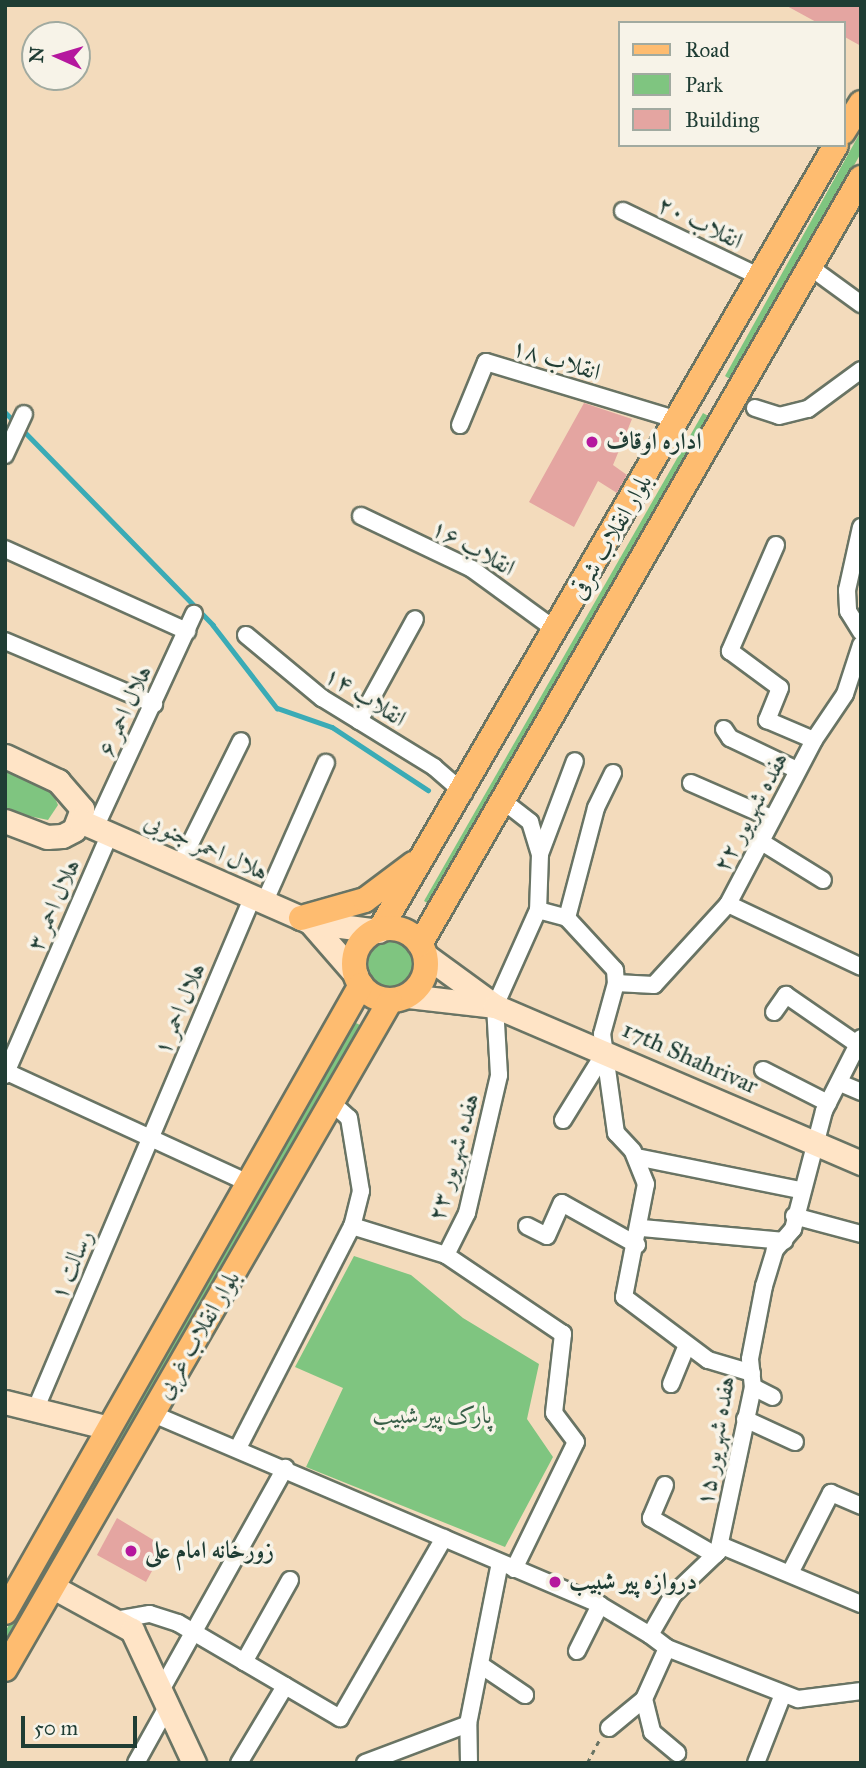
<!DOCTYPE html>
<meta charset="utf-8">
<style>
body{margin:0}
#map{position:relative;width:866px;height:1768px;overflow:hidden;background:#f3dbbc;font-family:"IM FELL Great Primer",Amiri,serif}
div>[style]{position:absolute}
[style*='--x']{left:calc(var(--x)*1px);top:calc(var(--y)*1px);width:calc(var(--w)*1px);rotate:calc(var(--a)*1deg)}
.green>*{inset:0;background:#7fc580}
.round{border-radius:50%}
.stream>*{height:4.5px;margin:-2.25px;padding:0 2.25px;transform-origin:2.25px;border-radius:2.25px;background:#3aabb6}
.building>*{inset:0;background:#e4a5a1}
.path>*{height:2.5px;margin-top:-1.25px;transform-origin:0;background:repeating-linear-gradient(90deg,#697464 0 5px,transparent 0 10px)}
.roads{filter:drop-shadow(2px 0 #697464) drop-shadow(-2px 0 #697464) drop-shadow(0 2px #697464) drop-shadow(0 -2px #697464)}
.street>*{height:16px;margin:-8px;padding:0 8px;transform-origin:8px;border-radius:8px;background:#fff}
.secondary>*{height:23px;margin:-11.5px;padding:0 11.5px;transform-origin:11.5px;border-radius:11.5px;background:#ffe4c6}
.primary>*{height:24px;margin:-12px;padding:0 12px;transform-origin:12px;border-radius:12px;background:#febc70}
.primary>.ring{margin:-12px;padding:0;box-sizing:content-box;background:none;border:24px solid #febc70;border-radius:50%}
.dots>*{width:19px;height:19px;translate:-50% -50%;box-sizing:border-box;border:4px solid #f7f3e8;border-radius:50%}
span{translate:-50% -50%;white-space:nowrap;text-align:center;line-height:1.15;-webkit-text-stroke:7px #f7f3e8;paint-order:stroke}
.street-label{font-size:24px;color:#1f3d34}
.poi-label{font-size:24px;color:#1f3d34;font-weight:700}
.left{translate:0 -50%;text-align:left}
.park-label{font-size:24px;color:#375f47}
.frame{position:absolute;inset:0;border:7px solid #1f3d34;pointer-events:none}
.legend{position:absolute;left:618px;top:21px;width:228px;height:126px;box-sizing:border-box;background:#f7f3e8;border:2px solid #a1aaa0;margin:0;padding:9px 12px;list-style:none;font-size:21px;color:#1f3d34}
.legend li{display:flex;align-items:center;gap:14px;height:35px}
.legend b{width:35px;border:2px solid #a1aaa0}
.north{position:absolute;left:21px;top:21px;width:70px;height:70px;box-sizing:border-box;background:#f7f3e8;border:2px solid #a1aaa0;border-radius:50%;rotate:274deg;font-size:19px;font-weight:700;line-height:28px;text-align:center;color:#1f3d34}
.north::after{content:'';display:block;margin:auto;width:24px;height:32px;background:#b5179e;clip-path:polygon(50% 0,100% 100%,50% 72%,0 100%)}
.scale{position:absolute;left:21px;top:1716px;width:116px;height:32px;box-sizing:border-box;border:4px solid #1f3d34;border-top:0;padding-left:9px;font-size:21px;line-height:24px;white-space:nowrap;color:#1f3d34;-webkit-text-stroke:5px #f7f3e8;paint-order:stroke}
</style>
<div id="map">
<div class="green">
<i style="clip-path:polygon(861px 131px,861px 153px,733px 381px,725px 376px)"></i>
<i style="clip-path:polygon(703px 413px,710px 417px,432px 906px,424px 901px)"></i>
<i style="clip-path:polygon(5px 765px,48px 782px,58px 805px,48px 820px,5px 811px)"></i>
<i class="round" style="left:368px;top:941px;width:46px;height:46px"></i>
<i style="clip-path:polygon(350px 1020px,366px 1028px,344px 1053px,5px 1651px,5px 1632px)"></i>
<i style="clip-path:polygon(354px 1256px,411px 1275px,463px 1318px,539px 1364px,527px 1419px,553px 1457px,505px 1547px,306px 1467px,343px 1388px,295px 1367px)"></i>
</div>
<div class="stream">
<i style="--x:5;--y:412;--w:14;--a:45"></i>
<i style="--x:21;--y:428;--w:275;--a:45.7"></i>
<i style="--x:213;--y:625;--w:105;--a:52.4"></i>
<i style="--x:277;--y:708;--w:58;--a:19.1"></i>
<i style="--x:332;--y:727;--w:115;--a:33.3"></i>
</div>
<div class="building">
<i style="clip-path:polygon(785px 5px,861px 5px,861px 46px,843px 36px,843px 23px,818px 23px)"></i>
<i style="clip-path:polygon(584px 403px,632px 419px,613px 465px,627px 475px,617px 493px,598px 481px,574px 527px,529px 502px)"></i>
<i style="clip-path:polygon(117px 1518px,165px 1547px,146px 1582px,97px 1555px)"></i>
</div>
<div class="path">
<i style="--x:587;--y:1763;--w:27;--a:-62"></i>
</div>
<div class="roads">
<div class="street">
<i style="--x:623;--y:211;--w:150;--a:25.7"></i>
<i style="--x:810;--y:267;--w:63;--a:36"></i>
<i style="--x:755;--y:408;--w:25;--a:18"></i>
<i style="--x:779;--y:416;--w:30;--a:-14"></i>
<i style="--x:808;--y:409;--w:66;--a:-36.3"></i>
<i style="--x:460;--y:425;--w:68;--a:-67.6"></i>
<i style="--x:486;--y:362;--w:201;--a:16.8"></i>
<i style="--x:5;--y:455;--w:45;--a:-65.1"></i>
<i style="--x:361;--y:516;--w:123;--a:25.5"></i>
<i style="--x:472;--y:569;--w:105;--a:36.1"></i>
<i style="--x:861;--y:527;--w:65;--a:102.5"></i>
<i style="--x:847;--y:590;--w:21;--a:87"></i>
<i style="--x:848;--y:611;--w:25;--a:58"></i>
<i style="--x:776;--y:545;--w:116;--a:113.5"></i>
<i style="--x:730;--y:651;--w:62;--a:36.5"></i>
<i style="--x:780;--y:688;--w:35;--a:112"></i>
<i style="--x:767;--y:720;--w:51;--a:23.1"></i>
<i style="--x:5;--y:549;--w:200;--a:24.3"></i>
<i style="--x:246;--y:635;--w:99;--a:39.7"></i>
<i style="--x:322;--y:698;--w:132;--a:31.6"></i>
<i style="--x:434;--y:767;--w:40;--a:41"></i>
<i style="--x:5;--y:641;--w:162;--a:22.9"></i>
<i style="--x:359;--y:721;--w:116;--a:-61.2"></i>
<i style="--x:724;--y:729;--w:11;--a:56"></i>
<i style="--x:730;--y:738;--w:74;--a:25.5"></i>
<i style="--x:613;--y:773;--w:39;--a:116"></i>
<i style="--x:596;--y:808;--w:114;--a:104.8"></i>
<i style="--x:567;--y:918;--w:71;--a:47.3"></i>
<i style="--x:615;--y:970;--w:13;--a:86"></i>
<i style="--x:691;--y:783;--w:87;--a:23.6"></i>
<i style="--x:502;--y:800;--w:36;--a:38"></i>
<i style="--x:530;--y:822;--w:34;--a:73"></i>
<i style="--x:540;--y:854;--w:56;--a:92"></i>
<i style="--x:95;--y:828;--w:236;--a:-65.2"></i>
<i style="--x:760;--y:841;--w:74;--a:31.8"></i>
<i style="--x:540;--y:854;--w:99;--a:-69.4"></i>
<i style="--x:180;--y:864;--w:137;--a:-63.6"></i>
<i style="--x:265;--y:901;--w:151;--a:-66.2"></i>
<i style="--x:728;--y:904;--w:185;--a:-62.3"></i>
<i style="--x:814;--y:740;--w:55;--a:-56"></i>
<i style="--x:845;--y:694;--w:52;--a:-71.9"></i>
<i style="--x:774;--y:1012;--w:21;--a:-55"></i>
<i style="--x:786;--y:995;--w:86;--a:34.6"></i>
<i style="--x:861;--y:1038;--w:82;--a:116.9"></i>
<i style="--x:824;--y:1111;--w:122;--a:104.7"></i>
<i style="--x:793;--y:1229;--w:28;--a:131"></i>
<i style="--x:775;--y:1250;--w:38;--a:107"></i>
<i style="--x:764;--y:1286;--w:74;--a:100.9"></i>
<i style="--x:750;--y:1359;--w:28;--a:84"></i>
<i style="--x:753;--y:1387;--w:169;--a:102"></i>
<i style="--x:718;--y:1552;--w:62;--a:136.3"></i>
<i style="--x:673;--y:1595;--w:46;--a:119.9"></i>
<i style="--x:650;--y:1635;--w:21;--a:37"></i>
<i style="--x:667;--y:1648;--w:141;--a:21.3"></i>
<i style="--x:798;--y:1699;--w:64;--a:-7.2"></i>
<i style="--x:763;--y:1070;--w:73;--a:26.9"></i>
<i style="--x:7;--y:1072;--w:265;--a:24.7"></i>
<i style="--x:5;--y:1075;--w:263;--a:-66.5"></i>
<i style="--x:840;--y:1083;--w:23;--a:23"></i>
<i style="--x:331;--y:1102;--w:24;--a:42"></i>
<i style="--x:349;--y:1118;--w:74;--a:80.7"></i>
<i style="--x:361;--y:1191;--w:36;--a:104"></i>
<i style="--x:352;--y:1226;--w:98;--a:17.1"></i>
<i style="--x:563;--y:1120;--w:80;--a:-58.3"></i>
<i style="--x:636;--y:1157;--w:166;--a:11.4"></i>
<i style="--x:794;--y:1216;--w:69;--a:15"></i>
<i style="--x:527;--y:1226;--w:22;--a:27"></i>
<i style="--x:547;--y:1236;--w:36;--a:-66"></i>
<i style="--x:562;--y:1203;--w:86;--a:29.2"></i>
<i style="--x:642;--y:1228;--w:143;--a:5.2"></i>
<i style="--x:752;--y:1373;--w:46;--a:-163.5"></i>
<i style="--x:708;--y:1360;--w:105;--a:-143.1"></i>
<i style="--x:624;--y:1297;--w:115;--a:-79"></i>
<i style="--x:646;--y:1184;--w:35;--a:-112"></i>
<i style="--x:633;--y:1151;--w:25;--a:-133"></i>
<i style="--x:616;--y:1133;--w:100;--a:-98"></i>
<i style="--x:602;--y:1034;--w:53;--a:-74.6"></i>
<i style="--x:616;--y:983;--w:38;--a:3"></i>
<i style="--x:654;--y:985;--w:110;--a:-47.6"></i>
<i style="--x:728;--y:904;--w:147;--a:25.3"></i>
<i style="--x:671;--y:1384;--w:42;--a:-67.7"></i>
<i style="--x:753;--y:1387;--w:22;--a:27"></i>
<i style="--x:36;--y:1408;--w:556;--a:-67.03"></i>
<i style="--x:153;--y:1414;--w:486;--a:23.1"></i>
<i style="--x:600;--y:1605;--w:58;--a:31"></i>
<i style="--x:745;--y:1419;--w:55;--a:24.7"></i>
<i style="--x:238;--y:1448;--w:250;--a:-62.8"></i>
<i style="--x:665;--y:1485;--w:36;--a:113"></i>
<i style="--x:651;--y:1518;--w:74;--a:30"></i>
<i style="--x:720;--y:1545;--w:153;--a:22.7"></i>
<i style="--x:514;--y:1569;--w:141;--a:-64"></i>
<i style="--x:576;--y:1442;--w:36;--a:-127"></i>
<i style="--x:554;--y:1413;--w:80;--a:-83.5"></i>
<i style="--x:563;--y:1334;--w:141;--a:-146"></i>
<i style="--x:446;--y:1255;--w:47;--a:-63.4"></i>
<i style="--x:467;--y:1213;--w:142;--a:-76.9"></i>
<i style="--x:499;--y:1075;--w:69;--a:-93.3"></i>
<i style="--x:495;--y:1006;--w:105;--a:-65.9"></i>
<i style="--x:538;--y:910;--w:30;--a:15"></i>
<i style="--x:790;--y:1573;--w:90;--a:-62.9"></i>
<i style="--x:831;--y:1493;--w:33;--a:23"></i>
<i style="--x:121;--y:1619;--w:29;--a:-10"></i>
<i style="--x:150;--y:1614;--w:29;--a:18"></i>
<i style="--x:178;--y:1623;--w:188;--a:30.4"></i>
<i style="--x:340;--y:1718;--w:208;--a:-60"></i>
<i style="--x:577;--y:1651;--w:51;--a:-63.4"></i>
<i style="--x:244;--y:1662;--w:94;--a:-60.7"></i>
<i style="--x:482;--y:1666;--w:52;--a:34"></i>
<i style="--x:160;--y:1692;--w:257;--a:-60.8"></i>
<i style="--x:644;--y:1699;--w:34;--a:76"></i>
<i style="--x:652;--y:1732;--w:33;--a:40"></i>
<i style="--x:609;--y:1728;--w:45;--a:-39.6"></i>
<i style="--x:644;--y:1699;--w:56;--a:-65.7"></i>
<i style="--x:136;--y:1763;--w:64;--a:-61"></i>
<i style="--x:239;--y:1763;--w:90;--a:-59.1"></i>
<i style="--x:365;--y:1763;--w:110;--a:-20.7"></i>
<i style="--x:469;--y:1763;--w:39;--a:-91"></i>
<i style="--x:468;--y:1724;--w:164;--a:-78.8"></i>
<i style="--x:756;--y:1763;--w:74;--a:-68.6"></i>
</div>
<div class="secondary">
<i style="--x:5;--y:756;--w:59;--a:25.3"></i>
<i style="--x:58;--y:781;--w:37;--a:49"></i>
<i style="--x:82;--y:809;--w:22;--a:111"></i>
<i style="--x:74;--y:830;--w:13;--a:153"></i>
<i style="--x:62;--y:836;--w:15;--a:176"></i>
<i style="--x:47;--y:837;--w:45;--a:-159.1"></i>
<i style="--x:80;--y:821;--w:251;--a:23.7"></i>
<i style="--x:356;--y:975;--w:70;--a:-131"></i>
<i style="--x:310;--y:922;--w:69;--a:7.5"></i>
<i style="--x:408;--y:996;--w:88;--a:6.6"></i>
<i style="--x:495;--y:1006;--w:87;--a:-143.9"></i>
<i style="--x:495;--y:1006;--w:398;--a:23.2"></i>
<i style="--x:5;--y:1402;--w:107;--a:14"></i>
<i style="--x:53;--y:1587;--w:90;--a:28.6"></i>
<i style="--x:132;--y:1630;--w:147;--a:65"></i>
</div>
<div class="primary">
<i style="--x:843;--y:132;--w:34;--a:-58"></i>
<i style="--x:301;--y:918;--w:66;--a:-15.7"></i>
<i style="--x:365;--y:900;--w:60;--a:-36.9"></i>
<i style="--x:382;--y:926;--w:903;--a:-59.83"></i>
<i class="ring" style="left:354px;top:928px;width:48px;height:48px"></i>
<i style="--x:420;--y:944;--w:884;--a:-60.07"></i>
<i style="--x:5;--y:1612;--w:721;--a:-60.41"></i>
<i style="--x:5;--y:1669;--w:771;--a:-60.04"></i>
</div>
</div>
<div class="dots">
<i style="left:592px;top:442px;background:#b5179e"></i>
<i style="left:131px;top:1551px;background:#b5179e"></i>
<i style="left:555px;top:1582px;background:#b5179e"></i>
</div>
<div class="street-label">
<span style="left:700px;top:223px;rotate:26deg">انقلاب ۲۰</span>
<span style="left:556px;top:360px;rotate:17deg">انقلاب ۱۸</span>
<span style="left:611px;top:537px;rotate:-60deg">بلوار انقلاب شرقی</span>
<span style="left:473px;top:548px;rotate:29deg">انقلاب ۱۶</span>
<span style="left:365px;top:697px;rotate:32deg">انقلاب ۱۴</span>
<span style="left:125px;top:711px;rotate:-65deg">هلال احمر ۶</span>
<span style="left:751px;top:812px;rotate:-62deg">هفده شهریور ۲۲</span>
<span style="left:206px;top:847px;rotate:24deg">هلال احمر جنوبی</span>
<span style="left:54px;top:905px;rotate:-66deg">هلال احمر ۳</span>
<span style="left:180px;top:1009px;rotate:-67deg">هلال احمر ۱</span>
<span style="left:690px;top:1058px;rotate:24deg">17th Shahrivar</span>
<span style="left:454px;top:1157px;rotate:-74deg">هفده شهریور ۲۳</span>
<span style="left:72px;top:1265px;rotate:-67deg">رسالت ۱</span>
<span style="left:198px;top:1335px;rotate:-60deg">بلوار انقلاب غربی</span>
<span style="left:716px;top:1441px;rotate:-80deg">هفده شهریور ۱۵</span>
</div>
<div class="poi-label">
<span class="left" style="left:606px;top:442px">اداره اوقاف</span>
<span class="left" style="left:145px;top:1551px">زورخانه امام علی</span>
<span class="left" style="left:569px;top:1582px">دروازه پیر شبیب</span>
</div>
<div class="park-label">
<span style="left:432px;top:1416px">پارک پیر شبیب</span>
</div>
<div class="frame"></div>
<ul class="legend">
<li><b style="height:9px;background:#febc70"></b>Road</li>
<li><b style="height:19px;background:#7fc580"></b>Park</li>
<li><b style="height:19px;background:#e4a5a1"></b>Building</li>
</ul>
<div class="north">N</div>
<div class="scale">50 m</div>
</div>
